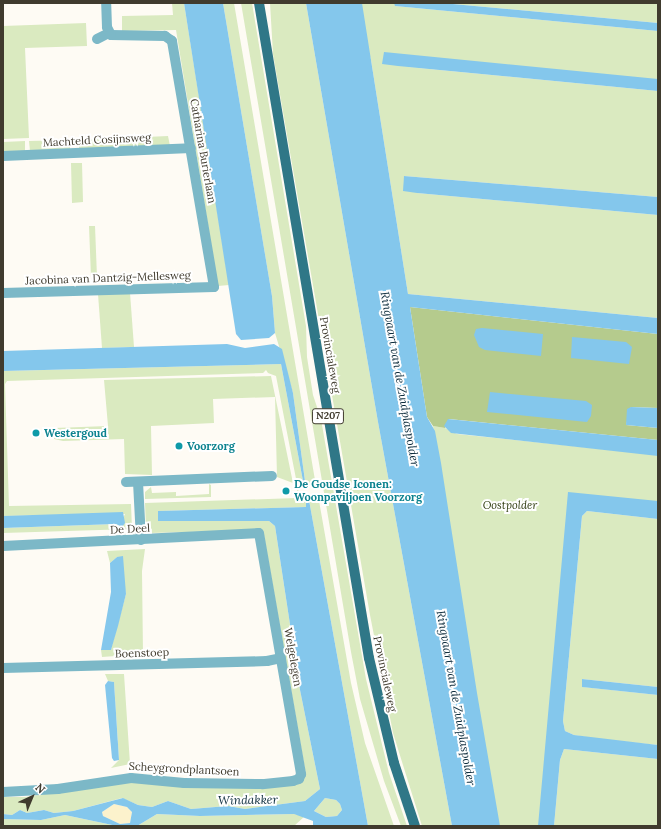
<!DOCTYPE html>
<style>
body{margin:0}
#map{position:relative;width:661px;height:829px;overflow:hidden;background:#fefbf4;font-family:Lora,serif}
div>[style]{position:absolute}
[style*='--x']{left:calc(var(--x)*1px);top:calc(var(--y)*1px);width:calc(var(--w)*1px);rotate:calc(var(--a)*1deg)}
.green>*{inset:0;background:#daeac0}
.forest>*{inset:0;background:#b5cb8d}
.sand>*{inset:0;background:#fcf2cc}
.water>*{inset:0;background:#84c7ec}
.street>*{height:10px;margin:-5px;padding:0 5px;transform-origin:5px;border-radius:5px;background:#7cb8c7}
.primary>*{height:10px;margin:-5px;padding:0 5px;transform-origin:5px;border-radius:5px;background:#2f7787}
.dots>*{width:11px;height:11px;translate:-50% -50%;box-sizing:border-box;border:2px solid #fff;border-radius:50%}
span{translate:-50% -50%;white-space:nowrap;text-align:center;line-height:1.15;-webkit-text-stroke:4px #fff;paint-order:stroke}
.shield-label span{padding:1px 3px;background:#fff;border:1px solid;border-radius:3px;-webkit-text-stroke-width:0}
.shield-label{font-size:10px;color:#403b2e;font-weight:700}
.street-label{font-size:11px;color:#403b2e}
.culture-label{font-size:11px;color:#0d838f;font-weight:700}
.left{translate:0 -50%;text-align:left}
.park-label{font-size:11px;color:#303d10;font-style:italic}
.water-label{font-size:12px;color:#0f2e3e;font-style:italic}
.frame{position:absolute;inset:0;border:4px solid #403b2e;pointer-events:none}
.north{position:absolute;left:12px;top:777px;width:40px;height:40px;-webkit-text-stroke:3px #fff;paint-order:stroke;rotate:44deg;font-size:11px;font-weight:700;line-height:16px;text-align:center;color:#403b2e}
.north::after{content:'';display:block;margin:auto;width:14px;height:18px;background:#403b2e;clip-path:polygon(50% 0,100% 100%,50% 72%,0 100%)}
</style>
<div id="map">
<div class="green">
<i style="clip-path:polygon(172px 3px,184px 3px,229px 285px,218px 286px,176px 30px,122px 31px,122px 16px,173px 15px)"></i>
<i style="clip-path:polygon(223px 3px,234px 3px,316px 486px,297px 484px,276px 376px,268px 373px,266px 370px,263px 373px,7px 381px,5px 384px,9px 506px,131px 504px,132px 529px,3px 533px,3px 528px,116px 524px,119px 527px,125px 514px,3px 516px,3px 371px,281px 364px,303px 481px,305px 481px,293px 393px,275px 333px,272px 296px)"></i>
<i style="clip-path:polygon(241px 3px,252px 3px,306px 326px,307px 357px,313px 395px,321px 419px,366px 679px,389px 773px,407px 826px,401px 826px,384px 781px,360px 699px,351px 652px)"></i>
<i style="clip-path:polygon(270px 3px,306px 3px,378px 422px,452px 826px,422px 826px,393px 733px,370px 615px,273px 54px)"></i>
<i style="clip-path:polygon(355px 3px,396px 3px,395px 6px,658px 31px,658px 88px,398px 66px,658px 91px,658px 197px,404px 176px,417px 193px,658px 215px,658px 318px,408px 294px,371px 60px)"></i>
<i style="clip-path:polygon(442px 3px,658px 3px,658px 23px)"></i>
<i style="clip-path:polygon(86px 23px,87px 46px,25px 48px,29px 138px,3px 139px,3px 26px)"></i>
<i style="clip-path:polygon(168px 136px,170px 146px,79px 149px,79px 140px)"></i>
<i style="clip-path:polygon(70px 140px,70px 149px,30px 151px,29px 141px)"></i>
<i style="clip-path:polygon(25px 141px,25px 151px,3px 152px,3px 142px)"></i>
<i style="clip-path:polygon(82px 163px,83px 202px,72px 203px,71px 163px)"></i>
<i style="clip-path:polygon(89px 226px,95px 226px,97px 277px,91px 277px)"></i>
<i style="clip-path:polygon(130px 293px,134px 347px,102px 348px,98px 294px)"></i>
<i style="clip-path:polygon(271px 376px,293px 483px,277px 477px,275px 397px,213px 399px,214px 423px,151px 426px,152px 475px,125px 474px,124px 439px,63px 441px,54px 439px,54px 428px,108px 426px,104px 380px)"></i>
<i style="clip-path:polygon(433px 426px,445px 428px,457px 434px,658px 455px,658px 512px,576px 504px,547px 826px,496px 826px)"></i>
<i style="clip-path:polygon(209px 484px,211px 485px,211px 497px,145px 499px,145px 492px,151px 487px,152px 493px,176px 492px,176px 496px,209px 494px)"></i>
<i style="clip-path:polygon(297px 490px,309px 496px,318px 495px,351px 683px,365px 743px,394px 826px,368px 826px,309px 500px,306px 500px,307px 507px,158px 511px,158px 521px,269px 521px,275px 526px,300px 690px,320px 789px,305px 801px,245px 809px,228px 806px,191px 809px,168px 801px,152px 807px,138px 805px,122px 798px,73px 811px,54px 813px,44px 810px,27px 813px,20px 810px,12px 815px,3px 814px,3px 797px,26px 797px,132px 780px,259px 787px,299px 784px,306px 775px,263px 530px,150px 533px,146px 528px,145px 503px,297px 498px)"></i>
<i style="clip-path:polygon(587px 511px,658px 519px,658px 687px,582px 679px,583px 687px,658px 695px,658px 745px,598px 739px,574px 735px,565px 731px,563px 721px,582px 516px)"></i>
<i style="clip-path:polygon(145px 549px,142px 571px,143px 654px,102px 657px,101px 650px,111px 649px,126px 594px,117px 557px,110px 563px,107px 551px)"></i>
<i style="clip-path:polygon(105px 674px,124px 674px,130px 764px,111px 768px,119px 760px,114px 682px,108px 681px)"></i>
<i style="clip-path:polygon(564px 749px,658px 759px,658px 826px,554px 826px,560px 760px)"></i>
<i style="clip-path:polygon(325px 798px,336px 800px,340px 804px,342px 810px,337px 816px,326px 817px,314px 811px)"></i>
<i style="clip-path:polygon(157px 814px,200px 816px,294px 814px,305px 816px,294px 826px,137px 826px)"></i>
<i style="clip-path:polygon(65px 815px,117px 826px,3px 826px,3px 819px,41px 820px)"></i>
</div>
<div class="forest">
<i style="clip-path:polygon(410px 307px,658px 334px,658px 408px,631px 407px,626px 425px,658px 428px,658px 440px,449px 419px,445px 428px,433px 426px,427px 417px)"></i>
</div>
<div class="sand">
<i style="clip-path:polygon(114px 804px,127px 807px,132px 812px,130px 823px,120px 824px,103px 816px,102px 812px)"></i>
</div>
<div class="water">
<i style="clip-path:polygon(184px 3px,223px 3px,272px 296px,275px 333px,269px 338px,241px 340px,236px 334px)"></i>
<i style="clip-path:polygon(306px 3px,362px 3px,408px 294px,658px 318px,658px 334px,410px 307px,427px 417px,435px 431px,441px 463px,477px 693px,500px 826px,452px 826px,378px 422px)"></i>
<i style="clip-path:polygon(394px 3px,442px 3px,658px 23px,658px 31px,395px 6px)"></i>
<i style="clip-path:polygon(384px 52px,658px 79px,658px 91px,398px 66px,382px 64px)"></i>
<i style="clip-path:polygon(404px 176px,658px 197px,658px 215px,417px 193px,403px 191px)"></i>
<i style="clip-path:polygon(482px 328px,543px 334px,541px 356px,485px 350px,479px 347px,474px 335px,476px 329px)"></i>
<i style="clip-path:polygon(572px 337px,626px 342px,632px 347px,629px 364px,571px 358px)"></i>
<i style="clip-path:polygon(227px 344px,245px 348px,274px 344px,282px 349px,293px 393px,305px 481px,303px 481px,281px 364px,3px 371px,3px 351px)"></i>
<i style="clip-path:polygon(490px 392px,586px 401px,592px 405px,591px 416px,587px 422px,487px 412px)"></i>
<i style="clip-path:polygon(631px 407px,658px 408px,658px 428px,626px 425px,627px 409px)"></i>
<i style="clip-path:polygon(448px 419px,658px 440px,658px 456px,451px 433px,444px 426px)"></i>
<i style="clip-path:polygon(568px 492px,658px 501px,658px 519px,587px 511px,582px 516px,563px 721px,565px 731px,574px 735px,658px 745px,658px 759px,564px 749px,560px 760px,554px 826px,538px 826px)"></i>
<i style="clip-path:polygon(evenodd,306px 500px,309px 500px,368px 826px,313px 826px,313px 821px,294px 814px,200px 816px,157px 814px,137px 826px,117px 826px,65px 815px,41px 820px,3px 819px,3px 814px,12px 815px,20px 810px,27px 813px,44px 810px,54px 813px,73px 811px,123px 798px,138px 805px,152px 807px,168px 801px,191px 809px,228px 806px,245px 809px,305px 801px,320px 789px,300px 690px,275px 526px,269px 521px,158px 521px,158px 511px,306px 507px,306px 500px,325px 798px,336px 800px,340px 804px,342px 810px,337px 816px,326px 817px,314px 811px,325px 798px,306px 500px,114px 804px,127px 807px,132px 812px,130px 823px,120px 824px,103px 816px,102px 812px,114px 804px)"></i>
<i style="clip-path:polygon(123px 512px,125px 523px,122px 527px,116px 524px,3px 528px,3px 516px)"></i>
<i style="clip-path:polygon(123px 556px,126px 594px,118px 626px,111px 650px,101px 650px,111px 592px,110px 563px,117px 557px)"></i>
<i style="clip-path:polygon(582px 679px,658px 687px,658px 695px,582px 687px)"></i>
<i style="clip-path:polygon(108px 681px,114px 682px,119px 760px,114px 761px,112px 758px,105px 685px)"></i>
</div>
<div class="street">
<i style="--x:97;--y:39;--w:13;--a:-27"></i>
<i style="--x:3;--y:156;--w:188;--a:-2.4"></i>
<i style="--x:3;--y:293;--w:211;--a:-1.6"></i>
<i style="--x:214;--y:287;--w:250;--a:-99.7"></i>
<i style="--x:172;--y:41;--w:9;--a:-144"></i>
<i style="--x:165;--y:36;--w:54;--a:-178.9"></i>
<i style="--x:111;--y:35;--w:9;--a:-117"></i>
<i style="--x:107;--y:27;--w:24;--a:-92"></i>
<i style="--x:126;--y:482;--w:146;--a:-2.4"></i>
<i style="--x:138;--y:482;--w:58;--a:87"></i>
<i style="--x:3;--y:546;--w:256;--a:-2.9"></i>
<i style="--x:259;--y:533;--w:245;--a:80.1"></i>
<i style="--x:301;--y:774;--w:5;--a:112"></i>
<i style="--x:299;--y:779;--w:6;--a:162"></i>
<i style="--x:293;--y:781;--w:31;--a:174"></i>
<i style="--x:262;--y:784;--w:78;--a:-179.3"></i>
<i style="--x:184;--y:783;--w:53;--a:-174.6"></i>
<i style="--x:131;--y:778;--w:74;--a:171.4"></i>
<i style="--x:58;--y:789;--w:55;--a:176.9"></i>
<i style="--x:3;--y:668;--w:264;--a:-1.5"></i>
<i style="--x:267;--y:661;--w:14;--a:-12"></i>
</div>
<div class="primary">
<i style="--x:259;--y:3;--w:664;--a:80.47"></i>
<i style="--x:369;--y:658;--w:108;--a:76.6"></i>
<i style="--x:394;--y:763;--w:66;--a:71.6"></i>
</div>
<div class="dots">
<i style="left:36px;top:433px;background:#0f9aa8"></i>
<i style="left:179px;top:446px;background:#0f9aa8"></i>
<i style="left:286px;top:491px;background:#0f9aa8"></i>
</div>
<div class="shield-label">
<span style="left:328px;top:416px">N207</span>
</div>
<div class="street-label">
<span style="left:97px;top:140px;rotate:-3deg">Machteld Cosijnsweg</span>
<span style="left:203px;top:151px;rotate:80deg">Catharina Burierlaan</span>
<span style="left:108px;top:278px;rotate:-2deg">Jacobina van Dantzig-Mellesweg</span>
<span style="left:330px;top:355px;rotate:80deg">Provincialeweg</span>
<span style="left:130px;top:529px;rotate:-3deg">De Deel</span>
<span style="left:142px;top:653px;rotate:-2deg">Boenstoep</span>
<span style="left:293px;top:657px;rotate:80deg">Welgelegen</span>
<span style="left:385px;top:674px;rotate:78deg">Provincialeweg</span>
<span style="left:184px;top:769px;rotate:3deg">Scheygrondplantsoen</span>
</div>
<div class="culture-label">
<span class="left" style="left:44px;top:433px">Westergoud</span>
<span class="left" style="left:187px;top:446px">Voorzorg</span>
<span class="left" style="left:294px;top:491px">De Goudse Iconen:<br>Woonpaviljoen Voorzorg</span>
</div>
<div class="park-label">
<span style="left:510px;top:505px">Oostpolder</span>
</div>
<div class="water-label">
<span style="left:400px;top:379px;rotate:80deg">Ringvaart van de Zuidplaspolder</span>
<span style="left:456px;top:698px;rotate:80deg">Ringvaart van de Zuidplaspolder</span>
<span style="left:248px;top:800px;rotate:-1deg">Windakker</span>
</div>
<div class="frame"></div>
<div class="north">N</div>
</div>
